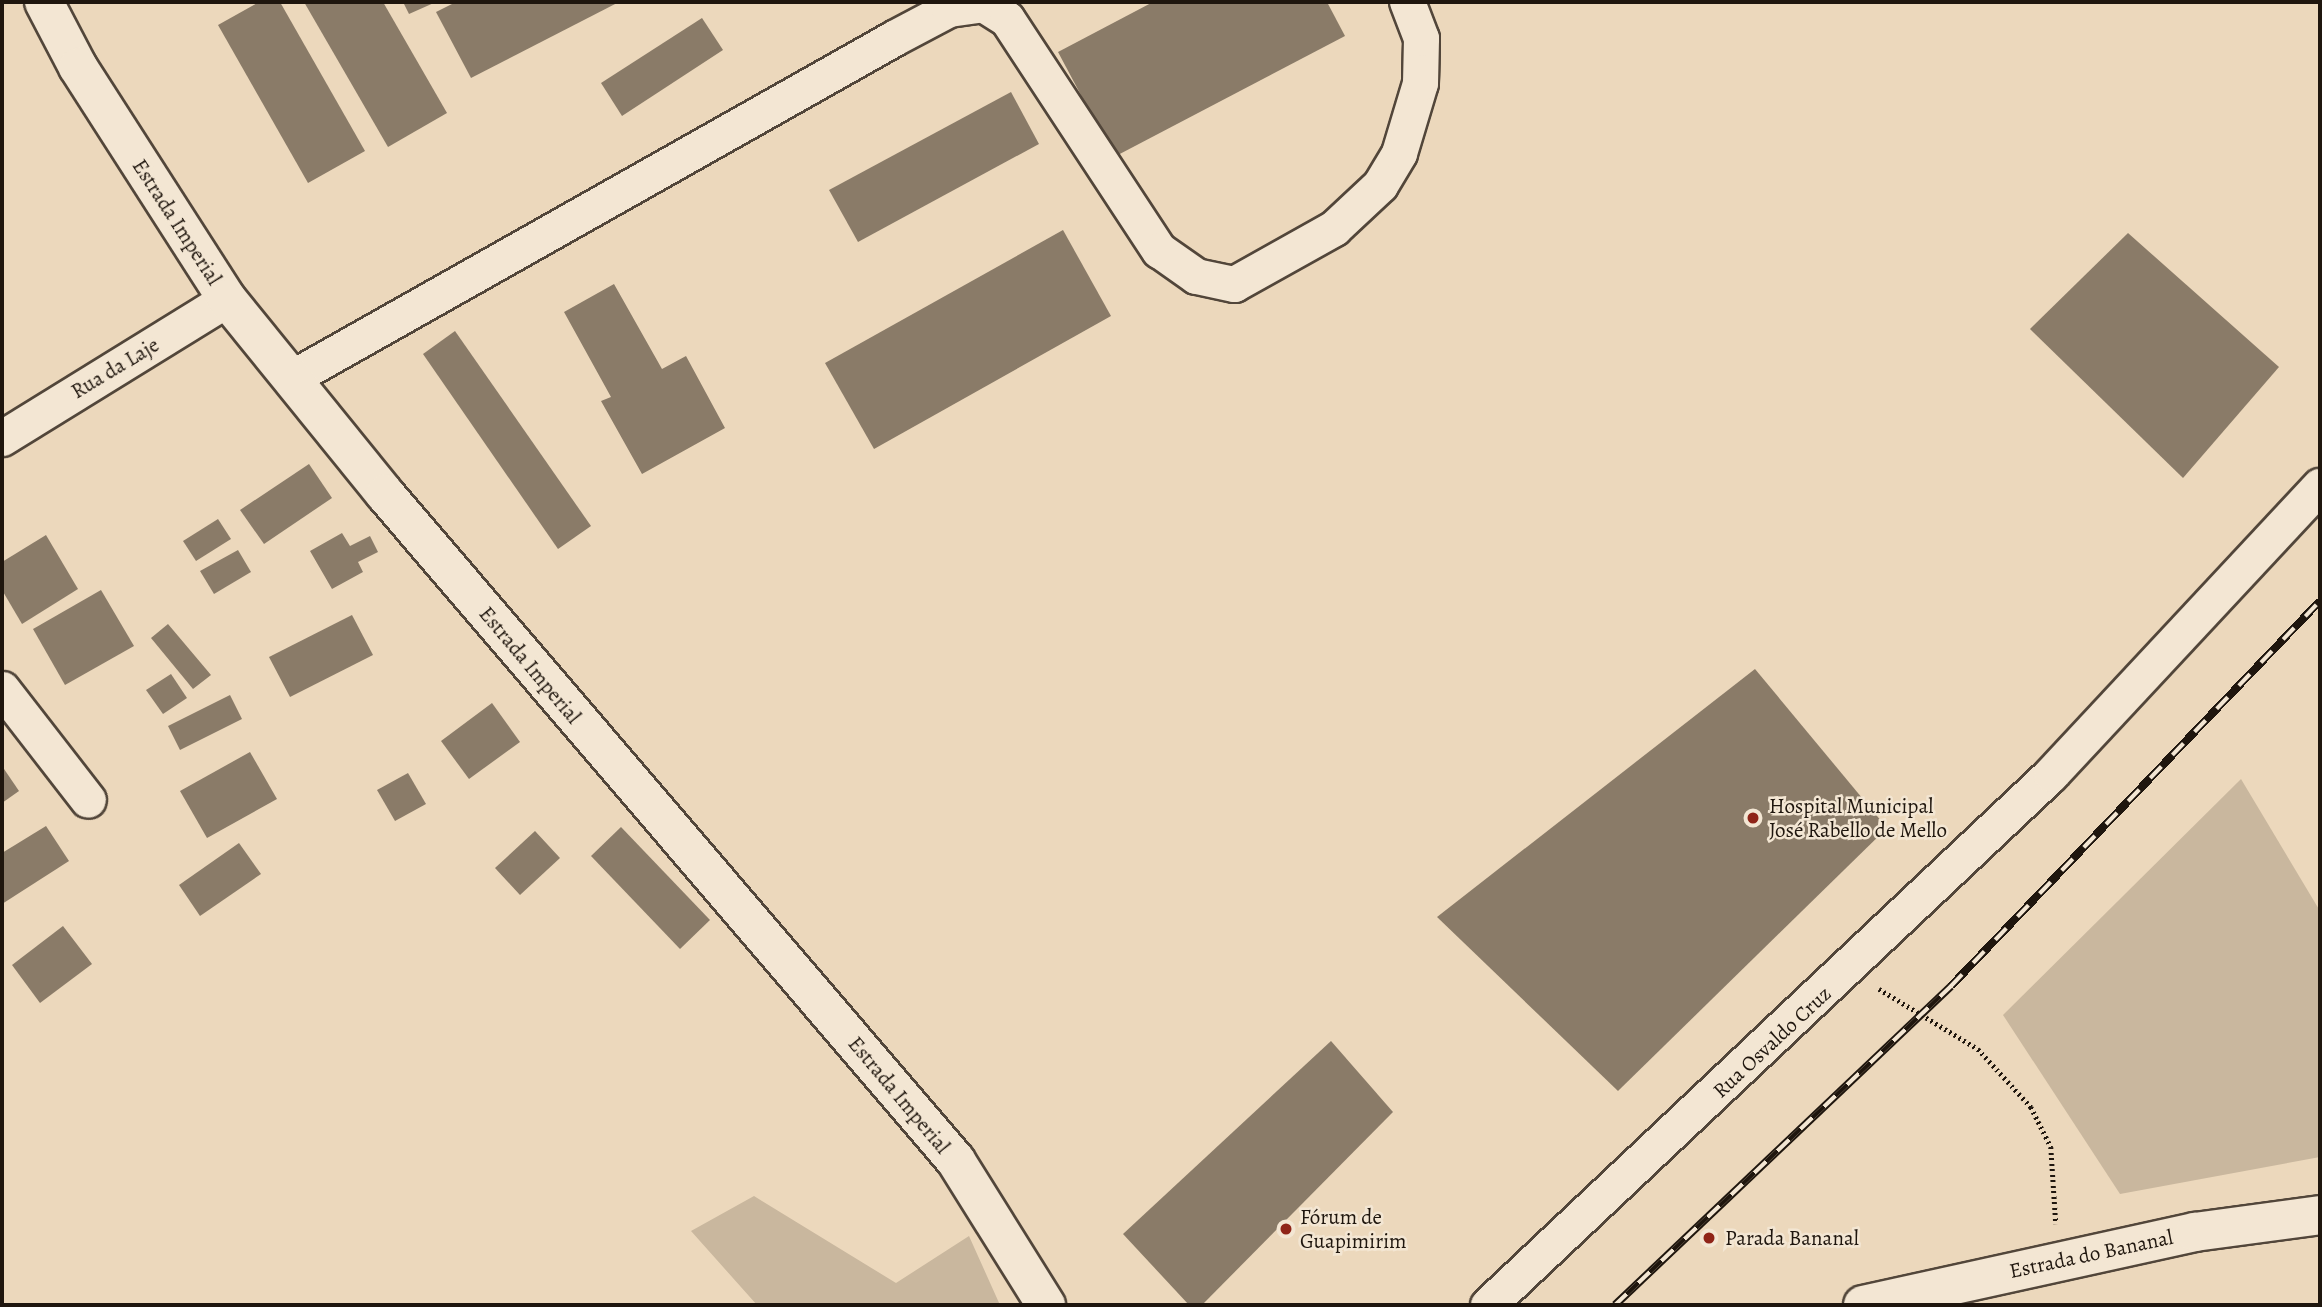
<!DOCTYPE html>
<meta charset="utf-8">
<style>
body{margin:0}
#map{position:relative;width:2322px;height:1307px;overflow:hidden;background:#ecd8bc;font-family:Alegreya,serif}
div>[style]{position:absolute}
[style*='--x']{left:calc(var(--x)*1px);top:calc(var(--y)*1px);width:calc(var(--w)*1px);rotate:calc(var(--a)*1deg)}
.green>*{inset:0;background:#c9b79e}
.building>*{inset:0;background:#8a7b68}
.path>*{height:4.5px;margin-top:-2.25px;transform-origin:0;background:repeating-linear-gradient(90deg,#1f160e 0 2px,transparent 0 5.5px)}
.roads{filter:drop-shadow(2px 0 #52463a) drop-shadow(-2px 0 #52463a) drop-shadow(0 2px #52463a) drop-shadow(0 -2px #52463a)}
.minor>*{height:35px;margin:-17.5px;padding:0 17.5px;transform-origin:17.5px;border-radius:17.5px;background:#f3e6d3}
.tertiary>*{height:38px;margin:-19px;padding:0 19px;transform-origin:19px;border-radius:19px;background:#f3e6d3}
.secondary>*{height:38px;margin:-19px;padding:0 19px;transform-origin:19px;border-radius:19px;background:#f3e6d3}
.rail>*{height:8px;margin-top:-4px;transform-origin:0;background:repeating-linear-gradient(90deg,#f3e6d3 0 16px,#1f160e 0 32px);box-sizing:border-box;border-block:2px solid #1f160e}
.dots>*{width:19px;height:19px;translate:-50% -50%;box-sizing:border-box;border:4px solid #f3e6d3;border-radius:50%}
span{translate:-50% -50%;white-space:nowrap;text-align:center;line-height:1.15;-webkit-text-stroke:5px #f3e6d3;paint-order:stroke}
.street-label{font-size:21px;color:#1f160e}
.poi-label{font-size:21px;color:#1f160e}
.left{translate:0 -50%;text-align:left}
.frame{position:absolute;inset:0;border:4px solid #1f160e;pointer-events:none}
</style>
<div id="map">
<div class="green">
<i style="clip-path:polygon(2241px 779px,2320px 911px,2320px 1157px,2120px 1194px,2003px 1015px)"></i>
<i style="clip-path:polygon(754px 1196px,896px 1283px,969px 1236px,1000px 1305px,757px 1305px,691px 1231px)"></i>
</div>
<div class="building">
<i style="clip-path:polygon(259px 2px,280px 2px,365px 151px,308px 183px,218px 25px)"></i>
<i style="clip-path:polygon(304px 2px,383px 2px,447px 113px,388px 147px)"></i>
<i style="clip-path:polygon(403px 2px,436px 2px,409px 14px)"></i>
<i style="clip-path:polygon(456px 2px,619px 2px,471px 78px,436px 12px)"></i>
<i style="clip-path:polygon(1153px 2px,1327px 2px,1345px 36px,1114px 157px,1058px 52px)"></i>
<i style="clip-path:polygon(702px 18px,723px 50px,622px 116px,601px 83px)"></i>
<i style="clip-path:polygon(1011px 92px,1039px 144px,858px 242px,829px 190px)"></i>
<i style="clip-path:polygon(1063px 230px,1111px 316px,874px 449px,825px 363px)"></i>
<i style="clip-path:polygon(2128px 233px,2279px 367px,2183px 478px,2030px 329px)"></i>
<i style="clip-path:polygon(614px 284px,662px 369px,686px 356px,725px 428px,642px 474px,601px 401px,611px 397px,564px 312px)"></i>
<i style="clip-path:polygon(455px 331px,591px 526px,558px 549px,423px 354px)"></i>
<i style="clip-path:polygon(309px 464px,332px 498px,264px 544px,240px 510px)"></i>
<i style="clip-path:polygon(218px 519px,231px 539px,196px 561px,183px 541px)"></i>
<i style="clip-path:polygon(342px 533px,350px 546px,370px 536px,378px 552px,358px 562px,363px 572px,332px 589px,310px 551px)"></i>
<i style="clip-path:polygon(46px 535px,78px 589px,22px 624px,2px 590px,2px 562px)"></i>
<i style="clip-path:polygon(238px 550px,251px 572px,214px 594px,200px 571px)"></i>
<i style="clip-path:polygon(101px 590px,134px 646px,65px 685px,33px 629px)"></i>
<i style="clip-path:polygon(352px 615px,373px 655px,290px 697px,269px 657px)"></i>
<i style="clip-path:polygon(168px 624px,211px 675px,193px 689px,151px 638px)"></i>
<i style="clip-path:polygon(1755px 669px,1887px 828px,1618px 1091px,1437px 917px)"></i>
<i style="clip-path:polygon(171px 674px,187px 698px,163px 714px,146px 690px)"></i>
<i style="clip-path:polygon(230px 695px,242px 719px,180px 750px,168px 726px)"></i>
<i style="clip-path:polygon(492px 703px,520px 742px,469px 779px,441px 741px)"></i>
<i style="clip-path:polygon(250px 752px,277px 799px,207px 838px,180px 791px)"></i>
<i style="clip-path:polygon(2px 766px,19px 791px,2px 803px)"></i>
<i style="clip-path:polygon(408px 773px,426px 804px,395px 821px,377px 790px)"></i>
<i style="clip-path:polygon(46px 826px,69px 861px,2px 904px,2px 853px)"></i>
<i style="clip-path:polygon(621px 827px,710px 920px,680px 949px,591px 856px)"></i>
<i style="clip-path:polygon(535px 831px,560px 858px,520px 895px,495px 868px)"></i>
<i style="clip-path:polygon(239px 843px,261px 874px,200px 916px,179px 885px)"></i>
<i style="clip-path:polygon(63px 926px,92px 964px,40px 1003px,12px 965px)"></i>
<i style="clip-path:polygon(1331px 1041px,1393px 1112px,1202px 1305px,1189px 1305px,1123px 1234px)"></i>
</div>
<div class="path">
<i style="--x:1879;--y:989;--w:116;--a:31.2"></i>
<i style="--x:1978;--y:1049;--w:79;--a:47.6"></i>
<i style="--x:2031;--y:1107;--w:45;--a:63.4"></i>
<i style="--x:2051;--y:1147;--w:77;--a:86.3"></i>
</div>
<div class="roads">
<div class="minor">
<i style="--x:295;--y:376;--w:688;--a:-29.43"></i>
<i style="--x:894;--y:38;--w:62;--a:-27.8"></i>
<i style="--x:949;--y:9;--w:34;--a:-8"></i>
<i style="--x:983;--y:4;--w:28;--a:32"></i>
<i style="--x:1007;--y:19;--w:277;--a:56.7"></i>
<i style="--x:1159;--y:250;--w:45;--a:35.1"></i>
<i style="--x:1196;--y:276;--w:39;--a:12"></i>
<i style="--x:1234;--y:284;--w:115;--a:-29.2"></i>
<i style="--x:1334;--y:228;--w:63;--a:-43.1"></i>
<i style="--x:1380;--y:185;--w:37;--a:-59"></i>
<i style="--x:1399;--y:153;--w:73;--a:-73.3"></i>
<i style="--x:1420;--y:83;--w:45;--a:-88.7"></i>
<i style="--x:1421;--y:38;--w:39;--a:-111"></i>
<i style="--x:2;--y:438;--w:264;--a:-31.7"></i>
<i style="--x:2;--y:689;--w:140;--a:52.2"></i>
<i style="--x:1488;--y:1305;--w:774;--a:-43.32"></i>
<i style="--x:2051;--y:774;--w:394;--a:-47"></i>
</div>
<div class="tertiary">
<i style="--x:44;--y:2;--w:73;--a:62.4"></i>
<i style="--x:78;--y:67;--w:276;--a:57.3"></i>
<i style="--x:227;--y:299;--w:251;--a:51"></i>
<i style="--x:385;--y:494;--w:878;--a:49.43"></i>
<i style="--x:956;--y:1161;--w:170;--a:58"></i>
</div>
<div class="secondary">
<i style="--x:1863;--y:1305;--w:340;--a:-12.4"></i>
<i style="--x:2195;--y:1232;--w:126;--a:-7.7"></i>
</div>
</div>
<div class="rail">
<i style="--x:1615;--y:1305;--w:463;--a:-43.5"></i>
<i style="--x:1951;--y:986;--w:533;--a:-46.22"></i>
</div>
<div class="dots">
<i style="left:1753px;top:818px;background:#8f2418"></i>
<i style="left:1286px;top:1229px;background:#8f2418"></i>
<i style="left:1709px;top:1238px;background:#8f2418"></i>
</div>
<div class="street-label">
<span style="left:177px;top:222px;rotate:57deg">Estrada Imperial</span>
<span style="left:115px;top:368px;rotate:-31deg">Rua da Laje</span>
<span style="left:530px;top:665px;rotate:50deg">Estrada Imperial</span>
<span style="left:1772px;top:1042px;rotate:-43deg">Rua Osvaldo Cruz</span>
<span style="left:899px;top:1095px;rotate:50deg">Estrada Imperial</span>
<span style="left:2091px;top:1254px;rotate:-12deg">Estrada do Bananal</span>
</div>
<div class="poi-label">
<span class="left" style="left:1769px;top:818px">Hospital Municipal<br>José Rabello de Mello</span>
<span class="left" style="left:1300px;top:1229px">Fórum de<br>Guapimirim</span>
<span class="left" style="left:1725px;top:1238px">Parada Bananal</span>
</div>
<div class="frame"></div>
</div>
